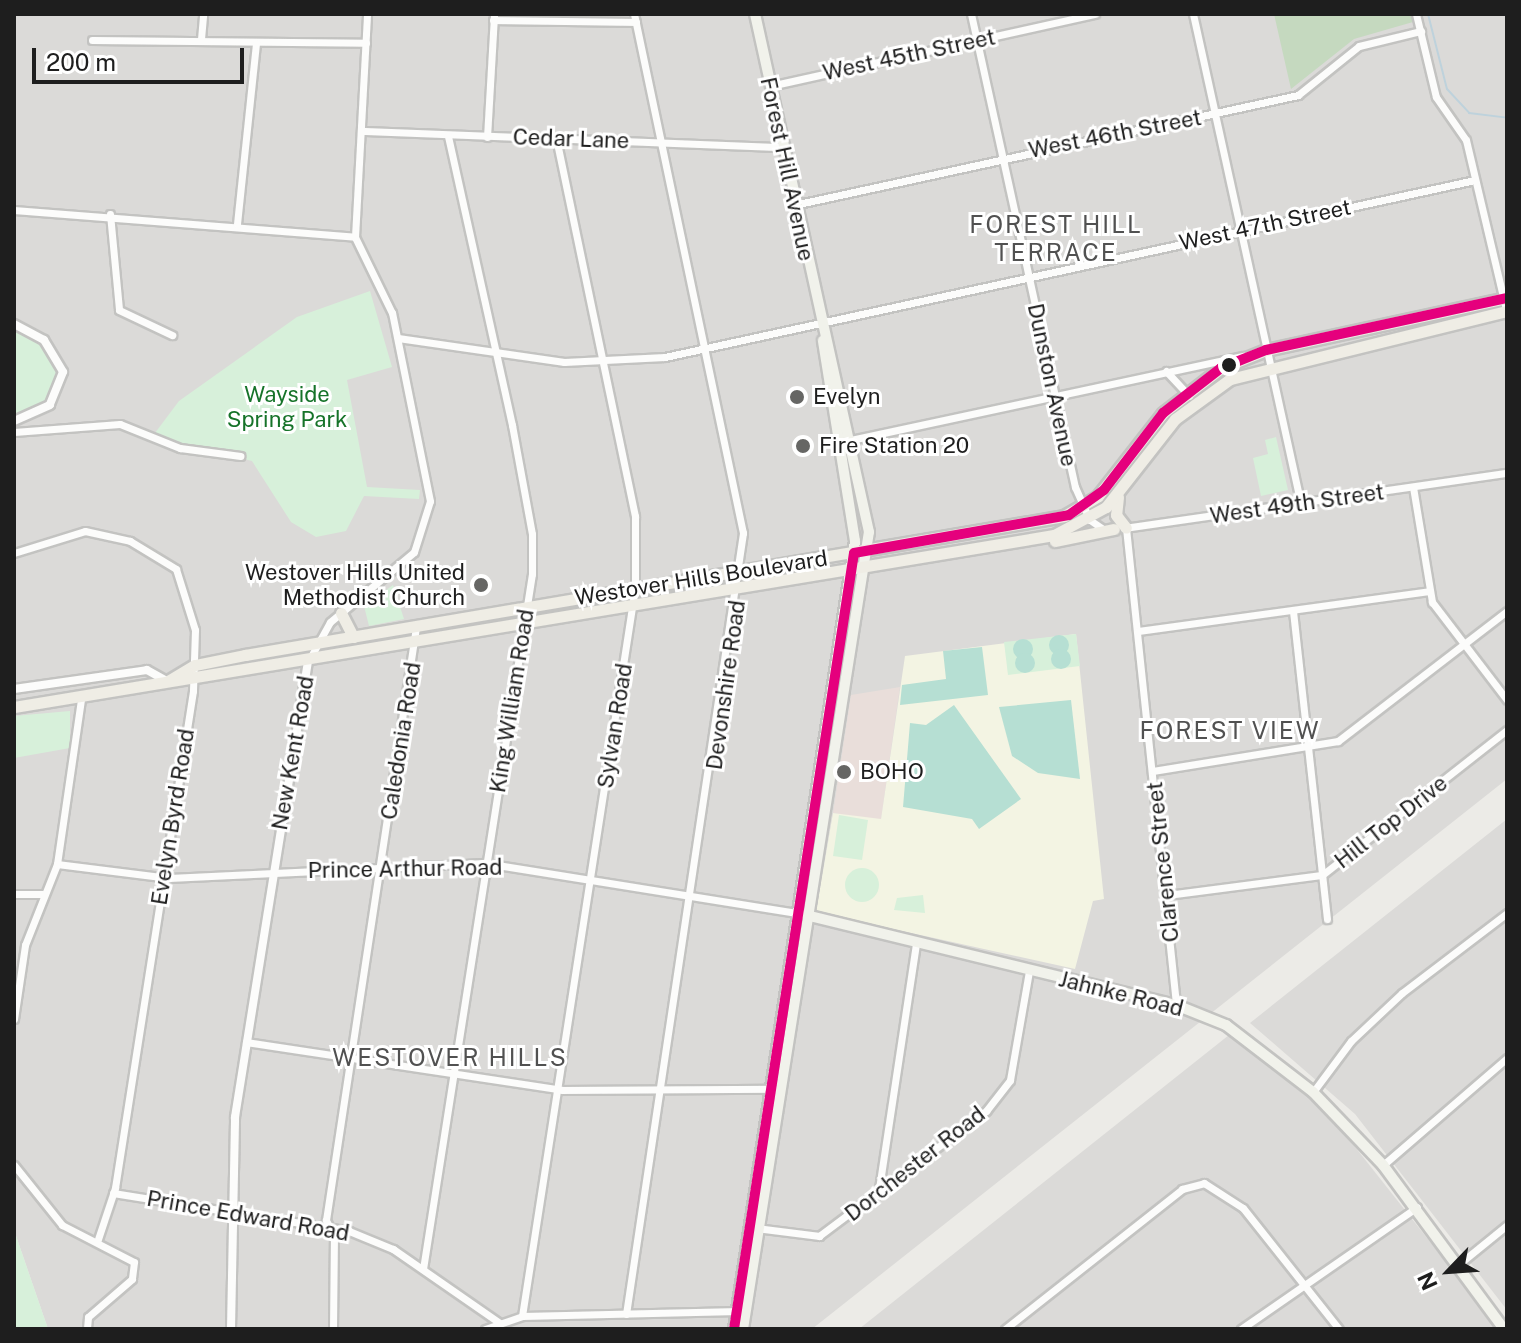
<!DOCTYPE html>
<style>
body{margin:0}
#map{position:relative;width:1521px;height:1343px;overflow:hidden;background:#ecebe7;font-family:"Public Sans",sans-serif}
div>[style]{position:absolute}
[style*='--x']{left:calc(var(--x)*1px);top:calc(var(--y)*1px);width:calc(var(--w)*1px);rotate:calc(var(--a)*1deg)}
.residential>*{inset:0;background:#dbdad8}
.commercial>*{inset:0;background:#e9deda}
.education>*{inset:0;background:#f3f4e3}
.forest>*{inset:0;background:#c5d9bf}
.park>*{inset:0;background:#d7f0da}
.round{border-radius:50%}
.pitch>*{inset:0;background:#b6dfd3}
.stream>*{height:2px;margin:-1px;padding:0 1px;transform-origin:1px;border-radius:1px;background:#bed2dc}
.roads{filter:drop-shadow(2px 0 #c3c3c1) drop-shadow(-2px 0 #c3c3c1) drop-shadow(0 2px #c3c3c1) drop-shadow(0 -2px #c3c3c1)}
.minor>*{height:7px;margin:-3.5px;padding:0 3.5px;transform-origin:3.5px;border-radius:3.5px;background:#fcfcfb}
.tertiary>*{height:8px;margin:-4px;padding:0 4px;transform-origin:4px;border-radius:4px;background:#fcfcfb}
.secondary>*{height:10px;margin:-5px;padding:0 5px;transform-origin:5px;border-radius:5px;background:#f1f2eb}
.primary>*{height:11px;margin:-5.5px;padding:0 5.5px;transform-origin:5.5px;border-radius:5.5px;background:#efede5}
.bus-1>*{height:10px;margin:-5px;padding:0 5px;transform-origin:5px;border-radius:5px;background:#e5007d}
.dots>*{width:22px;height:22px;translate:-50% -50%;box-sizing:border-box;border:4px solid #fff;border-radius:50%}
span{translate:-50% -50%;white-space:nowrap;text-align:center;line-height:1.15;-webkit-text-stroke:6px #fff;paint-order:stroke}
.street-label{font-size:22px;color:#1e1e1e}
.park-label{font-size:22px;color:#167329}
.poi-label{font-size:22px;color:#1e1e1e}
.left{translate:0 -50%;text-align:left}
.right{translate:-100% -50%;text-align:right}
.neighbourhood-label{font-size:24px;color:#515151;letter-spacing:2px}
.frame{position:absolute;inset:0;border:16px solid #1e1e1e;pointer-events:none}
.north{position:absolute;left:1409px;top:1231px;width:80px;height:80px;-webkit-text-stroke:6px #fff;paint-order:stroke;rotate:245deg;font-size:22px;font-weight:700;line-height:32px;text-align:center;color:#1e1e1e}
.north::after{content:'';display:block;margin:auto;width:28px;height:36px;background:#1e1e1e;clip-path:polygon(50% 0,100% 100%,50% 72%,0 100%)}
.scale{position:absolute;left:32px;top:48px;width:212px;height:36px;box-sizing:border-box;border:4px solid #1e1e1e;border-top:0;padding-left:10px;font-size:24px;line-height:28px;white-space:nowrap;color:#1e1e1e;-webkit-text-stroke:6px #fff;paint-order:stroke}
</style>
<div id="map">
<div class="residential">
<i style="clip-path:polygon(14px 14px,1507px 14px,1507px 779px,812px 1329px,48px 1329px,14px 1230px)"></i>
<i style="clip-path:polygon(1507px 819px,1507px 1310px,1355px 1114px,1250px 1023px)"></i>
<i style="clip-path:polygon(1229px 1035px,1329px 1114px,1499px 1329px,859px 1329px)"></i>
</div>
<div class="commercial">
<i style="clip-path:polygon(900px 687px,881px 820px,833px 813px,851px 695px)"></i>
</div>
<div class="education">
<i style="clip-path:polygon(1076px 634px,1104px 899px,1093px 901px,1075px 969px,816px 912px,833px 813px,881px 819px,905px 656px)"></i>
</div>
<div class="forest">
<i style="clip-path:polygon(1274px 14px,1411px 14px,1413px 22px,1354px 39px,1291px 89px)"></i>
</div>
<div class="park">
<i style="clip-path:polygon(370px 291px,392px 367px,347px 380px,367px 487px,420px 490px,419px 499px,364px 496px,346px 531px,316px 537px,291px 522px,252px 461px,152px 437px,179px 401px,297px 317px)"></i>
<i style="clip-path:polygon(14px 324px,44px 340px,63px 372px,50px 405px,14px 421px)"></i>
<i style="clip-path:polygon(1276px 437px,1288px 490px,1261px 496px,1253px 458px,1268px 454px,1265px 440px)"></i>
<i style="clip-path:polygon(393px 585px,404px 619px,369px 626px,364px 606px)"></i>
<i style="clip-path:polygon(1076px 634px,1080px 666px,1008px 675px,1004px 642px)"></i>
<i style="clip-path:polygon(70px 711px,70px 748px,14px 758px,14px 716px)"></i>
<i style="clip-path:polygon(839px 815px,868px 820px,862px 860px,833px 856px)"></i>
<i class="round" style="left:845px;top:868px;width:34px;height:34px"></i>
<i style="clip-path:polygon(923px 895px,925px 913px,894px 910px,897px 898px)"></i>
<i style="clip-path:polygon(14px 1230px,48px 1329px,14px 1329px)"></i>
</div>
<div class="pitch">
<i class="round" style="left:1049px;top:635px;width:20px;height:20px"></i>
<i class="round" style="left:1013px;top:639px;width:20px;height:20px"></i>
<i style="clip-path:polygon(982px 647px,988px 695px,900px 705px,902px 685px,946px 679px,943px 651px)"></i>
<i class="round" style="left:1051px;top:649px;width:20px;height:20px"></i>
<i class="round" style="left:1015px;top:653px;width:20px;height:20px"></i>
<i style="clip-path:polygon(1071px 700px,1080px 779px,1038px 773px,1012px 756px,999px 707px)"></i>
<i style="clip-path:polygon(954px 705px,1021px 799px,979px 829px,972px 819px,903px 807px,910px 723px,926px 725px)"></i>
</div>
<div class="stream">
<i style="--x:1428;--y:14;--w:77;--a:75.8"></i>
<i style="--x:1447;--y:89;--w:33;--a:47"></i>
<i style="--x:1469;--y:113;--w:38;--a:7"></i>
</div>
<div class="roads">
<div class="minor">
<i style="--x:971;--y:14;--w:484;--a:77.6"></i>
<i style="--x:1075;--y:487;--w:36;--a:66"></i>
<i style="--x:1090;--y:520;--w:16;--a:35"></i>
<i style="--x:1193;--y:14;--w:503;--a:77.59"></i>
<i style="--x:1416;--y:14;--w:85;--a:76.5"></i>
<i style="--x:1436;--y:97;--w:52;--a:55.1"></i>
<i style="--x:1466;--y:140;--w:179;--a:76.7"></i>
<i style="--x:493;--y:20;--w:143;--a:0.8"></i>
<i style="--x:201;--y:39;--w:25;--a:-85"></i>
<i style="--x:92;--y:40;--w:274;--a:0.6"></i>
<i style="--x:770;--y:86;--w:333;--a:-12.5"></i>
<i style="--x:362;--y:131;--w:418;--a:2.2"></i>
<i style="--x:487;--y:137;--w:123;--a:-86.7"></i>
<i style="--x:794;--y:205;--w:516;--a:-12.31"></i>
<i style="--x:1298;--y:95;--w:78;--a:-38.8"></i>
<i style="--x:1359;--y:46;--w:64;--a:-13.6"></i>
<i style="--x:14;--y:210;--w:342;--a:4.5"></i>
<i style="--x:110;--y:214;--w:96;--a:84.6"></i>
<i style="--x:119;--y:310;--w:59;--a:25.3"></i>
<i style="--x:237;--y:224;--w:182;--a:-84"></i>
<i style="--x:398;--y:338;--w:168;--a:8.2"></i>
<i style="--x:564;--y:362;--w:101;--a:-2.8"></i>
<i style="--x:665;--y:357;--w:829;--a:-12.33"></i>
<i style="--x:1166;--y:371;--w:34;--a:47"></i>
<i style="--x:14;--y:432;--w:106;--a:-4.3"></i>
<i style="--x:120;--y:424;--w:65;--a:21.8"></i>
<i style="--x:180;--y:448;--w:61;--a:7.6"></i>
<i style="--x:846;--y:441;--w:407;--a:-12.1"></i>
<i style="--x:1413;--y:487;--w:117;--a:80.6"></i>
<i style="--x:1432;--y:602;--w:123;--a:52.6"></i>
<i style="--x:1124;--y:528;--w:387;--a:-8.2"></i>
<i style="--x:1126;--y:528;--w:480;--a:84"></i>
<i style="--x:14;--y:553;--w:74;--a:-17.2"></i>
<i style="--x:85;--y:531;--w:46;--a:12.5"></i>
<i style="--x:130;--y:541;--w:54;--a:31.3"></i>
<i style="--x:176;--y:569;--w:64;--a:72.7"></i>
<i style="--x:195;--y:630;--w:61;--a:91.9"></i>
<i style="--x:193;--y:691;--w:503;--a:98.92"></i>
<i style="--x:115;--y:1188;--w:54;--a:108.4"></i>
<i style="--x:1293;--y:611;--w:310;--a:83.7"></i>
<i style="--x:1138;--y:631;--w:294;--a:-7.8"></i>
<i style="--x:309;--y:660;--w:43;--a:-61.1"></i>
<i style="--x:330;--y:622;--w:109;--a:-39.8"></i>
<i style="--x:414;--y:552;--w:53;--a:-72.6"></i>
<i style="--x:430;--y:501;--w:192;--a:-101.4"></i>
<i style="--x:392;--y:313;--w:85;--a:-116"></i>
<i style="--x:355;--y:237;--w:223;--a:-86.9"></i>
<i style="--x:1153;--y:771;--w:187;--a:-9.2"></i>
<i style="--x:1338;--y:741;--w:213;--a:-37.6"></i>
<i style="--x:57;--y:864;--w:113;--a:7.1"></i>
<i style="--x:169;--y:878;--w:316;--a:-2.7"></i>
<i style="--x:485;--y:863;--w:317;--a:9.1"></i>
<i style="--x:14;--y:894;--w:28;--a:0"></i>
<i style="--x:1167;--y:895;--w:156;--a:-7.4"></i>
<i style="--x:1322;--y:875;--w:235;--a:-38.1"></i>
<i style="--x:14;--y:1019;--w:75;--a:-81.5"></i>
<i style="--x:25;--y:945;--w:87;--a:-68.4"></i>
<i style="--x:57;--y:864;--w:166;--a:-81.7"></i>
<i style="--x:246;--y:1042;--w:320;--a:8.6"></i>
<i style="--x:562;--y:1090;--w:212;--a:-0.3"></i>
<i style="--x:1313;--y:1092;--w:64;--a:-53.3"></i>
<i style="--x:1351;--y:1041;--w:70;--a:-43.3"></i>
<i style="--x:1402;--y:993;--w:132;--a:-37.3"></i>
<i style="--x:14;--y:1165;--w:77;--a:51.3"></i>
<i style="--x:62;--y:1225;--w:81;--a:27.2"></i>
<i style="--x:134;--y:1262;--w:17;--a:97"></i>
<i style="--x:132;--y:1279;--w:58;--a:139.2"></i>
<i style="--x:88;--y:1317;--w:12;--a:95"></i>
<i style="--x:1383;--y:1165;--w:164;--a:-40.8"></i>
<i style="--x:113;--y:1193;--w:239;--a:9.1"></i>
<i style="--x:349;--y:1231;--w:48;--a:22.2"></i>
<i style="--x:393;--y:1249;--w:130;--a:34.7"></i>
<i style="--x:878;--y:1195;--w:254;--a:-81.4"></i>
<i style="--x:756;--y:1228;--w:64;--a:7.2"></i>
<i style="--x:819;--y:1236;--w:209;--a:-36.8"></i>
<i style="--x:986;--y:1111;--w:39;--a:-52"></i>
<i style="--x:1010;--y:1080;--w:111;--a:-80.1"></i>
<i style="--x:1459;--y:1264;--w:62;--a:-39.1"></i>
<i style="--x:423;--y:1269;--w:703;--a:-81.09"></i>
<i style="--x:532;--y:574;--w:40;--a:-90"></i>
<i style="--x:532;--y:534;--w:111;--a:-100.4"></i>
<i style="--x:512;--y:425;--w:296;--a:-102.5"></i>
<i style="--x:626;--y:1314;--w:790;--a:-81.48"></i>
<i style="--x:743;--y:533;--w:530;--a:-101.86"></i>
<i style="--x:522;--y:1316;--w:737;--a:-81.18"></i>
<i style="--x:635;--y:588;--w:72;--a:-90"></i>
<i style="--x:635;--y:516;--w:385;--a:-101.8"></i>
<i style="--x:333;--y:1329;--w:93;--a:-89.4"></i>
<i style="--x:334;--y:1236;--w:18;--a:-117"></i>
<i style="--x:326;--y:1220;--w:600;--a:-81.37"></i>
<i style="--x:485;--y:1329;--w:39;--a:-19"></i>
<i style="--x:522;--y:1316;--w:217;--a:-1.3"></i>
<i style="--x:1005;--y:1329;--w:226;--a:-38.3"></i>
<i style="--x:1182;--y:1189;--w:23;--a:-15"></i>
<i style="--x:1204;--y:1183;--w:46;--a:32.7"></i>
<i style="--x:1243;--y:1208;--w:154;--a:51.6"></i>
<i style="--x:1241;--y:1329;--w:214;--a:-34.7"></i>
</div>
<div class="tertiary">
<i style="--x:14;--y:324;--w:34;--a:28"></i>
<i style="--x:44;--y:340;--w:37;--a:59"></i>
<i style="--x:63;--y:372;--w:35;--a:112"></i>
<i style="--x:50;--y:405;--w:39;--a:156"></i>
<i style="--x:14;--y:689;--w:134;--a:-8.1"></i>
<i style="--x:147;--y:670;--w:23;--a:29"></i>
<i style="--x:231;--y:1329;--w:212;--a:-88.9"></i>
<i style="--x:235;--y:1117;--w:461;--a:-80.9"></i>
</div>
<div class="secondary">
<i style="--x:806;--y:915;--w:381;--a:13.7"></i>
<i style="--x:1176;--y:1005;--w:54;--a:21.8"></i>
<i style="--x:1226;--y:1025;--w:110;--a:37.6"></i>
<i style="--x:1313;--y:1092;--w:101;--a:46.2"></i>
<i style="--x:1383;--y:1165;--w:204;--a:53.6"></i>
<i style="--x:734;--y:1329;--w:797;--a:-81.27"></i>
<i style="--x:855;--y:541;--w:203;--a:-99.1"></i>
<i style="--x:743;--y:1329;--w:807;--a:-81.02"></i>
<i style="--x:869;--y:532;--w:530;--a:-102.41"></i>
</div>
<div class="primary">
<i style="--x:1118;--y:497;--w:18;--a:96"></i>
<i style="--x:1116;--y:515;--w:16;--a:52"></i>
<i style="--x:1055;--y:541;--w:60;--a:-11.5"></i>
<i style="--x:341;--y:613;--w:27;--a:63"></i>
<i style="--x:168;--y:681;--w:31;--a:-31"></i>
<i style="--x:195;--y:665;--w:51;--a:-11.3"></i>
<i style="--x:245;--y:655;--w:831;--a:-9.63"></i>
<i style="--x:1064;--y:516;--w:39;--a:-30"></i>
<i style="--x:1098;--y:496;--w:105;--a:-51.9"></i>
<i style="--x:1163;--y:413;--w:73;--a:-37.8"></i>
<i style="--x:1221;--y:368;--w:48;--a:-21.8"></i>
<i style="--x:1266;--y:350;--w:247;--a:-12.2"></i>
<i style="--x:14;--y:707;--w:1054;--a:-9.39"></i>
<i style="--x:1054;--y:535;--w:59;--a:-28.3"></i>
<i style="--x:1106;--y:507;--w:112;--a:-51.9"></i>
<i style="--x:1175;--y:419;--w:68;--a:-36"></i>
<i style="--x:1230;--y:379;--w:285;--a:-13.8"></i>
</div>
</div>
<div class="bus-1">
<i style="--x:734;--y:1329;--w:785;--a:-81.21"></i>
<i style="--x:854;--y:553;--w:218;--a:-10"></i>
<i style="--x:1069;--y:515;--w:43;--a:-35.5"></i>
<i style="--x:1104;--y:490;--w:97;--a:-52.5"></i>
<i style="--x:1163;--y:413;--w:73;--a:-37.8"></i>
<i style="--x:1221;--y:368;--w:48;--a:-21.8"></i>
<i style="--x:1266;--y:350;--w:247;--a:-12.2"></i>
</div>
<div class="dots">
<i style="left:1229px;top:365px;background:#1e1e1e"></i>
<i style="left:797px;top:397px;background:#666664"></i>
<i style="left:803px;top:446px;background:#666664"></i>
<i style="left:481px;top:585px;background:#666664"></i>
<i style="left:844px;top:772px;background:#666664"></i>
</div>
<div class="street-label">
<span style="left:909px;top:55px;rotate:-12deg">West 45th Street</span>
<span style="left:1115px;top:134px;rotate:-11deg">West 46th Street</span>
<span style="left:571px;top:139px;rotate:2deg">Cedar Lane</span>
<span style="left:787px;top:169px;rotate:78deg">Forest Hill Avenue</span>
<span style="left:1265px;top:225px;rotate:-12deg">West 47th Street</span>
<span style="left:1052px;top:385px;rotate:78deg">Dunston Avenue</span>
<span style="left:1297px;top:504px;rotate:-8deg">West 49th Street</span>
<span style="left:701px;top:578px;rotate:-9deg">Westover Hills Boulevard</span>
<span style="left:726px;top:685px;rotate:-82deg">Devonshire Road</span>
<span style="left:512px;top:701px;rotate:-81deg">King William Road</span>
<span style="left:615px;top:726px;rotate:-81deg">Sylvan Road</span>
<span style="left:401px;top:741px;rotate:-81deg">Caledonia Road</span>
<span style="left:293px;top:753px;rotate:-80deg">New Kent Road</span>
<span style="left:173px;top:817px;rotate:-81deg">Evelyn Byrd Road</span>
<span style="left:1391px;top:822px;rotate:-38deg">Hill Top Drive</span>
<span style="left:1163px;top:862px;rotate:-96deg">Clarence Street</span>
<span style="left:405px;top:869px;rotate:-1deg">Prince Arthur Road</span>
<span style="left:1121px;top:994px;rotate:14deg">Jahnke Road</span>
<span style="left:915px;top:1164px;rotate:-38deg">Dorchester Road</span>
<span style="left:248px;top:1216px;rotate:10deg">Prince Edward Road</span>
</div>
<div class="park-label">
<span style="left:287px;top:407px">Wayside<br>Spring Park</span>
</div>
<div class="poi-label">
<span class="left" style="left:813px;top:397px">Evelyn</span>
<span class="left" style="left:819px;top:446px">Fire Station 20</span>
<span class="right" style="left:465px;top:585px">Westover Hills United<br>Methodist Church</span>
<span class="left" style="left:860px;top:772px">BOHO</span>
</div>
<div class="neighbourhood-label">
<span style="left:1056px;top:239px">FOREST HILL<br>TERRACE</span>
<span style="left:1230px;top:731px">FOREST VIEW</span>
<span style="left:450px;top:1058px">WESTOVER HILLS</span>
</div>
<div class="frame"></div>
<div class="north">N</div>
<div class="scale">200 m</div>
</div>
